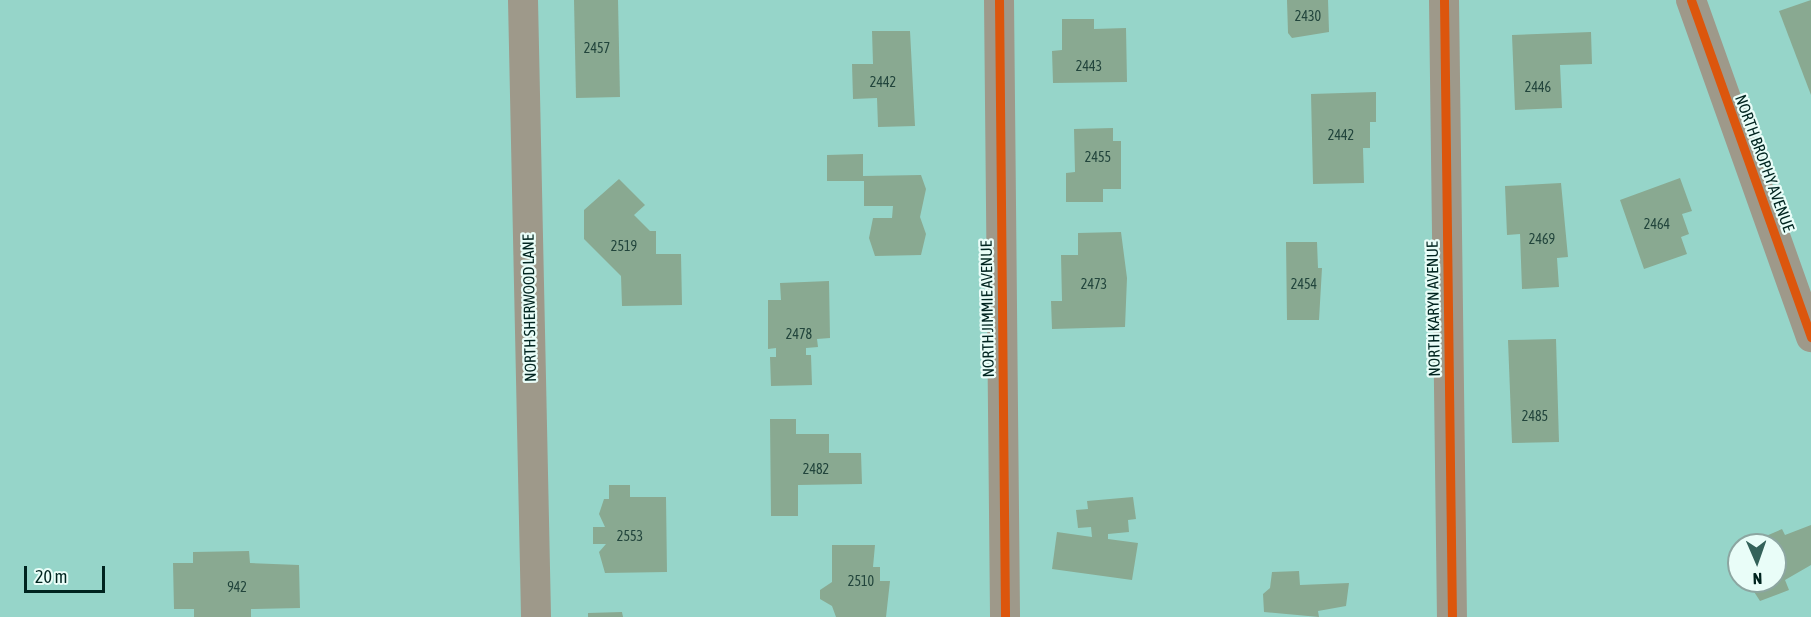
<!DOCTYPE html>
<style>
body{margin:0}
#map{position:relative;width:1811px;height:617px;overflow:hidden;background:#96d5c9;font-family:"Asap Condensed",sans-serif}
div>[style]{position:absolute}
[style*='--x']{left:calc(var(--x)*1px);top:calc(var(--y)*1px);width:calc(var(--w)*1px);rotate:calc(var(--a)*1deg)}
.building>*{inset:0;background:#89a991}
.minor>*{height:30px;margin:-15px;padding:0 15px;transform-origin:15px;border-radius:15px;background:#9e998a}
.cycleway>*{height:9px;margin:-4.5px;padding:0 4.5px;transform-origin:4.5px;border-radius:4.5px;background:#dc560d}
span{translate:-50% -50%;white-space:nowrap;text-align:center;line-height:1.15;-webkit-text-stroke:4.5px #e9fdf8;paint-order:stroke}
.number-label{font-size:14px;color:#22453c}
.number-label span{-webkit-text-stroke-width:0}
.street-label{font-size:16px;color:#00241f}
.north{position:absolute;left:1727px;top:533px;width:60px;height:60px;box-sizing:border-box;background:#e9fdf8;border:2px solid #8ca6a1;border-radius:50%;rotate:178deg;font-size:16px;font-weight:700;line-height:24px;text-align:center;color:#00241f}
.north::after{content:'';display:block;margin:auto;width:21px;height:27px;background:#34625a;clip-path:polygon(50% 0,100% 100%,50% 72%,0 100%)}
.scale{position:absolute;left:24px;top:566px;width:81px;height:27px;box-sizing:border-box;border:3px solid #00241f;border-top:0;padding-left:8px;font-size:18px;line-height:21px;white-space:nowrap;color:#00241f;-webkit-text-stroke:4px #e9fdf8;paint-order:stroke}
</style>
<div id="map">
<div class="building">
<i style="clip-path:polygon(574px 0,618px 0,620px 97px,576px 98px)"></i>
<i style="clip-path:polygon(1287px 0,1328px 0,1329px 32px,1292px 38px,1288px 33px)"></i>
<i style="clip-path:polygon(1811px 0,1811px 95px,1779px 11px)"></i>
<i style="clip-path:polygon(1062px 19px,1094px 19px,1094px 29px,1126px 28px,1127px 82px,1053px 83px,1052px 51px,1062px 50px)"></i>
<i style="clip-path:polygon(872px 31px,910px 31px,915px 126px,878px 127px,877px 98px,853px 99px,852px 64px,873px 64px)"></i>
<i style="clip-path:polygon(1591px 32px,1592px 64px,1560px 65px,1562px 108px,1515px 110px,1512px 35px)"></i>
<i style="clip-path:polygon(1376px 92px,1376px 122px,1370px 122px,1370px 148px,1363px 148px,1364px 183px,1313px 184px,1311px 94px)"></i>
<i style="clip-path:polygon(1113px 128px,1113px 141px,1121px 141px,1121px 189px,1103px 189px,1103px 202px,1066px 202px,1066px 173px,1075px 172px,1074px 129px)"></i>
<i style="clip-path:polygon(863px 154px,863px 176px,921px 175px,926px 189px,920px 217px,926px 234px,921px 255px,875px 256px,869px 238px,873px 218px,892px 218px,893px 206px,864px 206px,864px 181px,827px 181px,827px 155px)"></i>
<i style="clip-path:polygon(1680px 178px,1692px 211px,1682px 214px,1689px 234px,1681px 237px,1687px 254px,1644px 269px,1620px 200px)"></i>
<i style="clip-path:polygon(619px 179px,645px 205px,634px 215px,650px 231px,656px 231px,656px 254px,681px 254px,682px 305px,622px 306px,621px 276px,584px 239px,584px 210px)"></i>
<i style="clip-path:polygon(1561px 183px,1568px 257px,1557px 258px,1559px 287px,1522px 289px,1520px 234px,1507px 235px,1505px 186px)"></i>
<i style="clip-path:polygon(1121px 232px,1127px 278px,1125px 327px,1052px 329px,1051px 301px,1062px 301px,1061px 255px,1078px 255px,1078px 233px)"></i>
<i style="clip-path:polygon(1286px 242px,1317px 242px,1318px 268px,1322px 268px,1319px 320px,1287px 320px)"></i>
<i style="clip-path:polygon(829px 281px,830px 338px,817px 339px,818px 347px,806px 348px,806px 355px,811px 355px,812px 385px,771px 386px,770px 357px,776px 357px,776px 348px,768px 349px,768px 300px,781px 300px,780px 283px)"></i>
<i style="clip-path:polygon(1556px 339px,1559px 442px,1512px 443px,1508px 340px)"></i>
<i style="clip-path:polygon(770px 419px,796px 419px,796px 434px,829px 434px,829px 453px,861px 453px,862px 484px,798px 485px,798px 516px,771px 516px)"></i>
<i style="clip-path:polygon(609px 485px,630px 485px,630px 497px,666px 497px,667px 572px,605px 573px,599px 552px,606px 544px,593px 544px,593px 527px,605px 527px,599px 514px,604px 499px,609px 499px)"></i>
<i style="clip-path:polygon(1133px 497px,1136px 519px,1128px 520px,1129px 532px,1108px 534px,1108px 539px,1138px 543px,1132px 580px,1052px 569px,1057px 532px,1092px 537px,1091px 527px,1078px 528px,1076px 510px,1088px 509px,1087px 501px)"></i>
<i style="clip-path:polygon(1811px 525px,1811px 565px,1785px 580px,1789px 590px,1760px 601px,1747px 581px,1775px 581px,1775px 545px,1759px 545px,1768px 541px,1766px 536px,1782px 529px,1785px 535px)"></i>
<i style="clip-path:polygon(832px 545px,875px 545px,873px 567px,880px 567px,880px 581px,890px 581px,886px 617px,836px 617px,832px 606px,820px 599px,820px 590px,832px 582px)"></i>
<i style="clip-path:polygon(249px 551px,250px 563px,299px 565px,300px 608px,251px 609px,251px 617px,194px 617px,194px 609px,174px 609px,173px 563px,193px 563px,193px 552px)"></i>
<i style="clip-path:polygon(1299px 571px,1300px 585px,1349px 583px,1346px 606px,1318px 611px,1319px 617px,1264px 612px,1263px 594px,1270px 588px,1272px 572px)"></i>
<i style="clip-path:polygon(622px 612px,623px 617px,588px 617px,588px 613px)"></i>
</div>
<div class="minor">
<i style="--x:523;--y:0;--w:617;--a:88.79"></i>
<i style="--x:999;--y:0;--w:617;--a:89.44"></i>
<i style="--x:1444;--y:0;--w:617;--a:89.26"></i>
<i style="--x:1691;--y:0;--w:358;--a:70.4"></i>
</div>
<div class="cycleway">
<i style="--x:999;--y:0;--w:617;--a:89.44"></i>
<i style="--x:1444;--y:0;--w:617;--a:89.26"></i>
<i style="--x:1691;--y:0;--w:358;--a:70.4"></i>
</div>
<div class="number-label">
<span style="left:1308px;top:16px">2430</span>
<span style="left:597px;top:48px">2457</span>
<span style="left:1089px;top:66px">2443</span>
<span style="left:883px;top:82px">2442</span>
<span style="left:1538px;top:87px">2446</span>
<span style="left:1341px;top:135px">2442</span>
<span style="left:1098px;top:157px">2455</span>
<span style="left:1657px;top:224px">2464</span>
<span style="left:1542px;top:239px">2469</span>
<span style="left:624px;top:246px">2519</span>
<span style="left:1094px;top:284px">2473</span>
<span style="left:1304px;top:284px">2454</span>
<span style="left:799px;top:334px">2478</span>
<span style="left:1535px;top:416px">2485</span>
<span style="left:816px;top:469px">2482</span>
<span style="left:630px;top:536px">2553</span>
<span style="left:861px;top:581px">2510</span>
<span style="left:237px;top:587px">942</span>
</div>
<div class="street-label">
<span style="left:1765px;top:163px;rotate:70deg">NORTH BROPHY AVENUE</span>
<span style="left:529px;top:308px;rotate:-91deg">NORTH SHERWOOD LANE</span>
<span style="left:987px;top:309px;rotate:-91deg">NORTH JIMMIE AVENUE</span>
<span style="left:1433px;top:309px;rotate:-91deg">NORTH KARYN AVENUE</span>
</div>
<div class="north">N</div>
<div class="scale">20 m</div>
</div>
